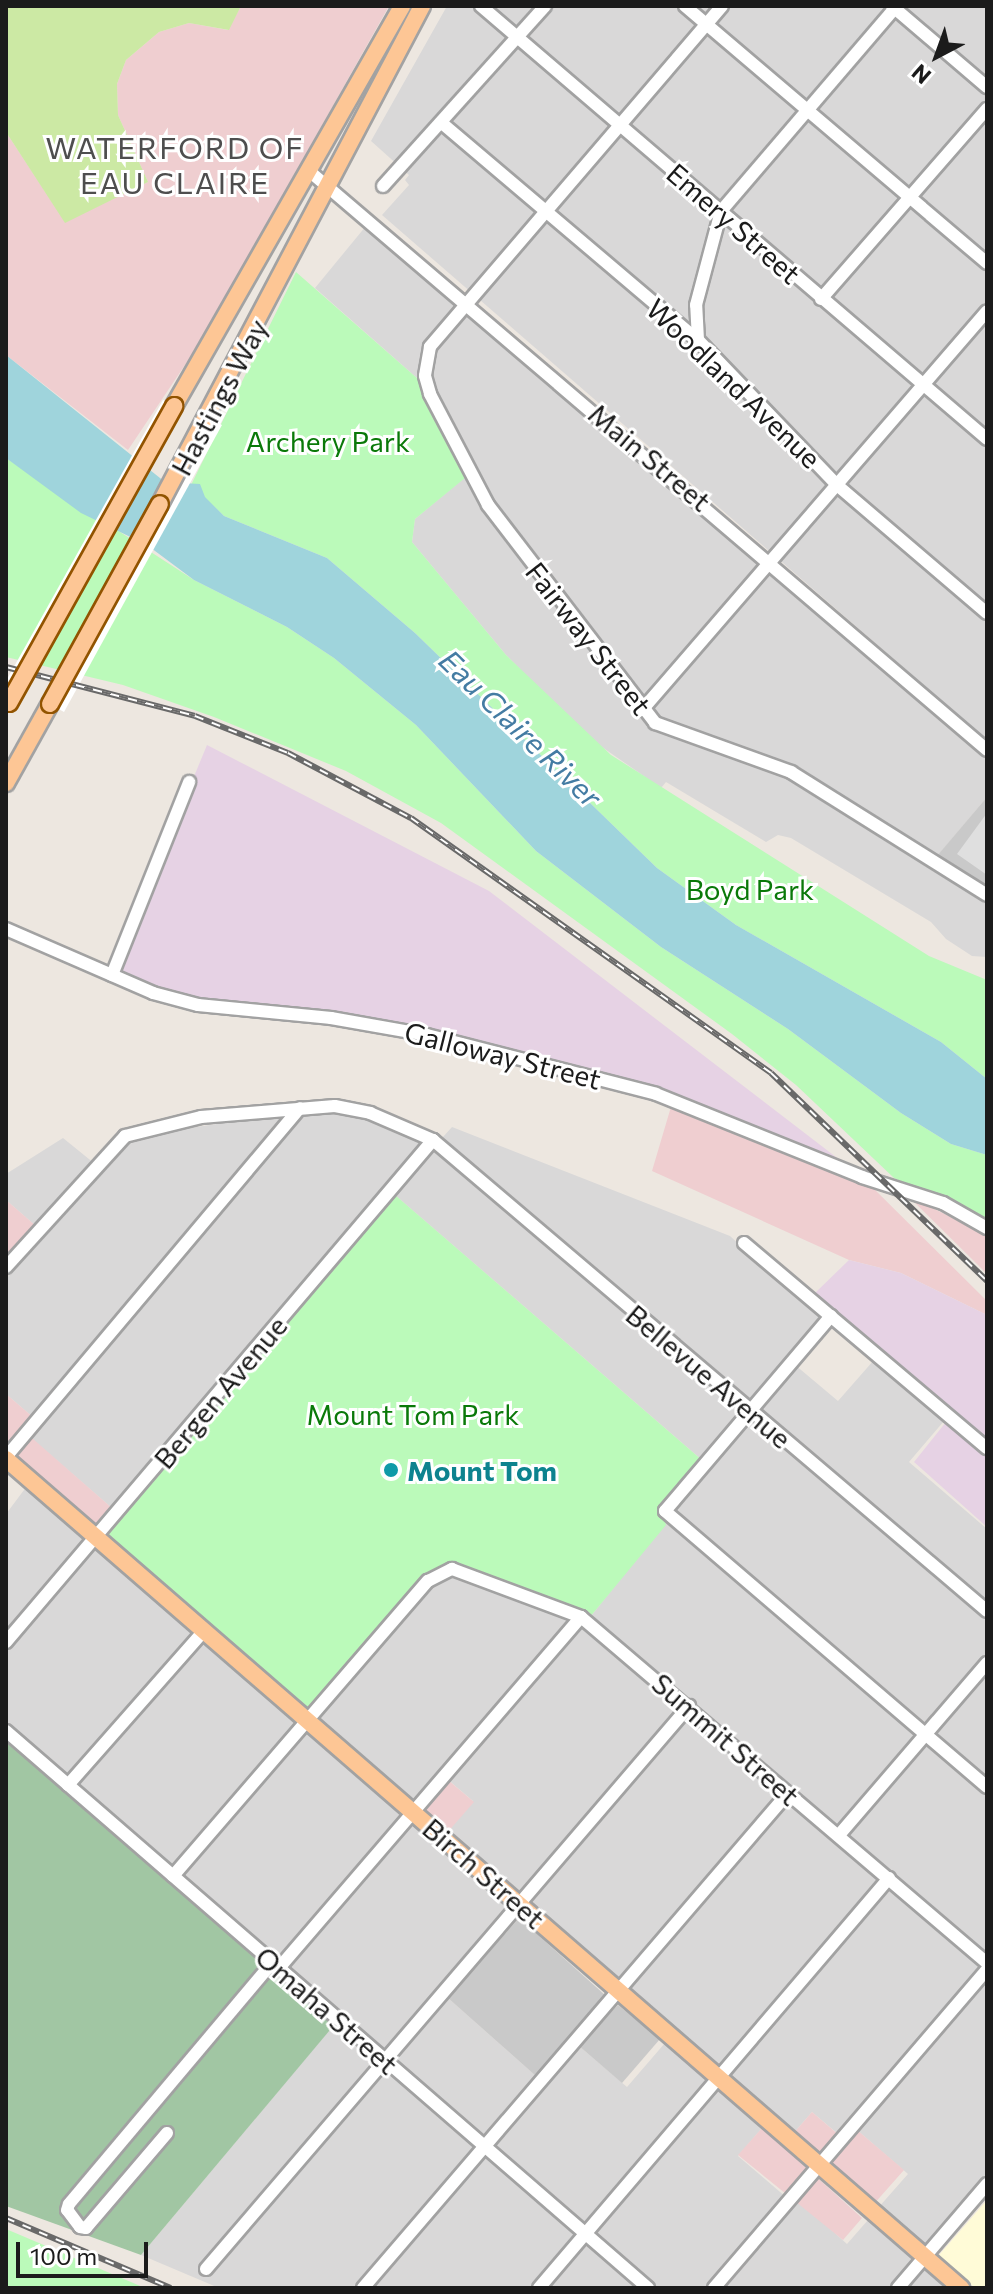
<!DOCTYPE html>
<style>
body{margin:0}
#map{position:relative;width:993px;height:2294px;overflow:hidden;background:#ede7e0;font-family:Commissioner,sans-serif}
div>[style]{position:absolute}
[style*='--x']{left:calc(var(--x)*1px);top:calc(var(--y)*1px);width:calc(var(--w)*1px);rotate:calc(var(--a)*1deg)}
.residential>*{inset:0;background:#d9d8d8}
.commercial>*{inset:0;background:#efced0}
.industrial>*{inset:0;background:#e6d2e4}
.education>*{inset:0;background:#fffbd7}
.religious>*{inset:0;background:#c9c9c9}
.grass>*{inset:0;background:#cce9a4}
.cemetery>*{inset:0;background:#a1c6a3}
.park>*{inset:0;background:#bbfaba}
.parking>*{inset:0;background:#dfdfdf}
.water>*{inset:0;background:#9fd4dc}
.pier>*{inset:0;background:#fff}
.roads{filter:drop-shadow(2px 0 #a2a2a2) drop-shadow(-2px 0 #a2a2a2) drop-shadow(0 2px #a2a2a2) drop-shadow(0 -2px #a2a2a2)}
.minor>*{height:12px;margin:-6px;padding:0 6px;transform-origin:6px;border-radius:6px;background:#fff}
.major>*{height:16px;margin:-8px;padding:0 8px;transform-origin:8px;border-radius:8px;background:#fdc695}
.rail>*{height:6px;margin-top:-3px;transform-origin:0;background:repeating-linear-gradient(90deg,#fff 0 9px,#696969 0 18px);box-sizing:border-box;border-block:2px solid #696969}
.bridges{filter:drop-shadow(2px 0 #925400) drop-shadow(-2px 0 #925400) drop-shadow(0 2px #925400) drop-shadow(0 -2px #925400)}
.major-bridge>*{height:16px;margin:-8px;padding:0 8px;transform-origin:8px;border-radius:8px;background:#fdc695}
.dots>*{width:22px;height:22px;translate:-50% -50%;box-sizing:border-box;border:4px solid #fff;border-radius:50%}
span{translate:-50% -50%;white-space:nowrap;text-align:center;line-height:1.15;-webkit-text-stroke:6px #fff;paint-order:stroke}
.street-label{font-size:28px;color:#1b1b1b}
.park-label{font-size:28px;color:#0a7909}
.culture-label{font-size:28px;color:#0d838f;font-weight:700}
.left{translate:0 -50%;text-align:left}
.neighbourhood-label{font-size:30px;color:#4e4e4e;letter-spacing:2px}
.water-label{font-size:30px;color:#447ca3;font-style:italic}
.frame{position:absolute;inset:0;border:8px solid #1b1b1b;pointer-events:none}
.north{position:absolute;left:897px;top:16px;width:80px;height:80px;-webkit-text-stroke:6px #fff;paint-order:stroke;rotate:221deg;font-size:22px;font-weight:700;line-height:32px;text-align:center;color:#1b1b1b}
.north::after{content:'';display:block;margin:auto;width:28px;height:36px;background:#1b1b1b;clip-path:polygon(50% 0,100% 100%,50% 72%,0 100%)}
.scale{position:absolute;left:16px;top:2242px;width:132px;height:36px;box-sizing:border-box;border:4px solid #1b1b1b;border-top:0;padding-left:10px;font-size:24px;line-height:28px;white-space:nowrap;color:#1b1b1b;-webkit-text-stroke:6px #fff;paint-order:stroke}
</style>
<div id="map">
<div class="residential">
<i style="clip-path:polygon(447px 6px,987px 6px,987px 740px,382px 215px,409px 185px,405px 180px,409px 175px,371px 141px)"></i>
<i style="clip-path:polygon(366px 226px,987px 760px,987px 797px,929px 866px,987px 903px,987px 957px,972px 956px,946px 939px,931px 922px,791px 838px,778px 835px,766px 842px,666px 782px,661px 788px,589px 738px,506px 655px,412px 542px,415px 519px,475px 469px,431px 381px,418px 379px,315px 288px)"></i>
<i style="clip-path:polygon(313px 1110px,352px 1113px,433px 1148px,452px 1127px,730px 1236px,819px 1317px,788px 1359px,838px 1401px,874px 1360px,944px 1421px,909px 1462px,987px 1529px,987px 2173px,924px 2245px,878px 2208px,908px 2174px,857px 2130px,848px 2122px,838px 2134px,812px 2112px,792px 2135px,446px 1834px,473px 1801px,440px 1773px,411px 1801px,318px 1721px,431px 1585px,448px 1575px,557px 1611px,583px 1626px,710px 1467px,388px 1189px,113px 1509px,31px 1438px,42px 1425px,6px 1394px,6px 1279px,45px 1234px,6px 1200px,6px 1174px,63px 1138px,100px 1168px,123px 1145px,148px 1134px)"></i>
<i style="clip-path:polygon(30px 1482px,33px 1495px,507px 1900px,512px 1907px,439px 1990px,545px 2084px,579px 2046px,627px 2087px,665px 2043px,762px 2128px,738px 2156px,794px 2204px,798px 2200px,847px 2244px,868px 2220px,948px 2288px,219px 2288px,141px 2255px,342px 2015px,6px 1723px,6px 1514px)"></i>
</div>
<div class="commercial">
<i style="clip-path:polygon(241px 6px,389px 6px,201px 341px,128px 450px,6px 355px,6px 132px,65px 222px,148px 182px,118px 115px,117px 84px,126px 60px,159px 32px,189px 23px,228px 30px)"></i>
<i style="clip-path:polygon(673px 1100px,862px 1177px,987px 1301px,987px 1315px,901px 1273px,849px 1260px,652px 1171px)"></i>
<i style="clip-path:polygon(908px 1196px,987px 1235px,987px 1274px,978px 1265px)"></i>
<i style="clip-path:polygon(6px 1200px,36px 1226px,6px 1260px)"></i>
<i style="clip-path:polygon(6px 1394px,34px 1418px,24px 1431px,113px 1509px,100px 1524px,96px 1527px,6px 1449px)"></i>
<i style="clip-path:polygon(448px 1780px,474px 1802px,446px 1834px,423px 1812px)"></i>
<i style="clip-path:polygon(812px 2112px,847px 2142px,857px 2130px,904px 2170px,873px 2205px,792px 2135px)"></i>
<i style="clip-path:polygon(762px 2128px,862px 2218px,843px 2240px,738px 2155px)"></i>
</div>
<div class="industrial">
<i style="clip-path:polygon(207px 745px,489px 891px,862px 1177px,723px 1118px,427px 1035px,198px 1005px,112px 975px)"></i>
<i style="clip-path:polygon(849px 1260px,901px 1273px,987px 1315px,987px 1527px,914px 1462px,950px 1417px,814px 1294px)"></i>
</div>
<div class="education">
<i style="clip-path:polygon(987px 2200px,987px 2288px,975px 2288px,939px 2255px)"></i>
</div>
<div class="religious">
<i style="clip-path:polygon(987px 797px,987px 888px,937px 856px)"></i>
<i style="clip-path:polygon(519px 1918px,605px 1995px,537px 2077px,448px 1998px)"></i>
<i style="clip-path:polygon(618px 2005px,660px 2039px,622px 2083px,579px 2046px)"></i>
</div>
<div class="grass">
<i style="clip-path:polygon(6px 6px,241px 6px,229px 30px,189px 23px,159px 32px,126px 60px,117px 84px,118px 115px,148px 182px,65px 223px,6px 132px)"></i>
</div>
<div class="cemetery">
<i style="clip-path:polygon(6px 1740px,335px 2024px,141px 2255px,6px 2206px)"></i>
</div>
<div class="park">
<i style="clip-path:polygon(296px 272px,418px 379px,465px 478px,415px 519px,412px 542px,506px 655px,611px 755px,929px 956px,987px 980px,987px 1079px,941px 1042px,736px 925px,657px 868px,415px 633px,327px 558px,224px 516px,191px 485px)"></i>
<i style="clip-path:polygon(6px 458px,194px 580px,287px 627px,334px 658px,416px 725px,536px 851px,661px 947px,788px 1029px,901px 1113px,951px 1144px,987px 1155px,987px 1220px,894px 1178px,796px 1085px,732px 1034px,441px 823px,346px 771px,214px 717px,123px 685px,6px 657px)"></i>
<i style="clip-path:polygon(395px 1195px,703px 1461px,662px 1511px,666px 1525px,590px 1617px,552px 1598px,451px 1565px,441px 1567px,427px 1575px,307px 1710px,106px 1537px)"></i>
<i style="clip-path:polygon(6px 2229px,145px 2288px,6px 2288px)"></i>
</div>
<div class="parking">
<i style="clip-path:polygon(987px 813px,987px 875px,957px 854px)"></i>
</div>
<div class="water">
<i style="clip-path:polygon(6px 355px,165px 482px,200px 484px,205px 497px,224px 516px,327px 558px,415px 633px,657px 868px,736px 925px,941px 1042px,987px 1079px,987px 1155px,951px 1144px,901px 1113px,788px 1029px,661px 947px,536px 851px,416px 725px,334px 658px,287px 627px,194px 580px,147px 545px,81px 513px,6px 458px)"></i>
</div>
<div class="pier">
<i style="clip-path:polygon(163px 400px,181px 410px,17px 707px,6px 701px,6px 681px)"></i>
<i style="clip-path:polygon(200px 413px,222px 425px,64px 712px,42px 700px)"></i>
</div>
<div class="roads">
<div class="minor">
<i style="--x:481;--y:6;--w:666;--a:40.55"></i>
<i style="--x:685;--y:6;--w:397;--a:40.4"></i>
<i style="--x:722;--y:6;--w:449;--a:130.6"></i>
<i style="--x:430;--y:347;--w:29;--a:100"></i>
<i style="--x:425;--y:376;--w:19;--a:74"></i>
<i style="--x:430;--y:394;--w:125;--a:62.4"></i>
<i style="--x:488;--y:505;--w:275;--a:52.5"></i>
<i style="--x:655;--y:723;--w:145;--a:19.8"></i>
<i style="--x:791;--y:772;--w:231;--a:32.1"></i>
<i style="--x:892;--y:6;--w:125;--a:40.5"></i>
<i style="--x:443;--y:124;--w:334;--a:40.3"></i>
<i style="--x:698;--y:340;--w:201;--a:46.2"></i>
<i style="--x:837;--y:485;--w:197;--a:40.5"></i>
<i style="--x:308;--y:170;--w:893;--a:40.5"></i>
<i style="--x:383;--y:186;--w:242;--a:-48"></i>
<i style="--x:821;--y:299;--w:252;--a:-48.9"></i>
<i style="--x:698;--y:340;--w:35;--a:-93"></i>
<i style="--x:696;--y:305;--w:97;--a:-75.1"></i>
<i style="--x:721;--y:211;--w:270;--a:-49.4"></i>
<i style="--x:642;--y:710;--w:527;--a:-49.15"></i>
<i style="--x:6;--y:929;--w:160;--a:23.5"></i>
<i style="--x:153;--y:993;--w:47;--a:14.9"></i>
<i style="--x:198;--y:1005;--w:134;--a:5.6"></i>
<i style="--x:331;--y:1018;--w:97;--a:10"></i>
<i style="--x:427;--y:1035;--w:236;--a:14.4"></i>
<i style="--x:656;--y:1094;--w:222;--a:21.9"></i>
<i style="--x:862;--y:1177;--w:85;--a:17.8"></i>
<i style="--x:943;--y:1203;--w:51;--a:29.6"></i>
<i style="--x:112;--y:975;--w:208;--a:-68.2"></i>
<i style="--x:744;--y:1243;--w:318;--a:40.2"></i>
<i style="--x:6;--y:1267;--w:177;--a:-47.7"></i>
<i style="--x:125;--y:1136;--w:78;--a:-14"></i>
<i style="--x:201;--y:1117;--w:134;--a:-4.7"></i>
<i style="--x:335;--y:1106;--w:36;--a:11"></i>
<i style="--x:370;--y:1113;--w:69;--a:23.2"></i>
<i style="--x:433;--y:1140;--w:727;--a:40.37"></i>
<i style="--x:831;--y:1316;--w:256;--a:130.4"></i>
<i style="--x:665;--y:1511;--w:424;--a:40.6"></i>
<i style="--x:6;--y:1457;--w:456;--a:-49.9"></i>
<i style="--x:6;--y:1642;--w:659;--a:-49.62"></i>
<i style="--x:6;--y:1731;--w:850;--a:40.94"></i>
<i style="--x:68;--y:1785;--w:205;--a:-48.6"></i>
<i style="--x:839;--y:1835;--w:227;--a:-49.3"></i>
<i style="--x:173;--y:1876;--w:390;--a:-49.2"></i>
<i style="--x:428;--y:1581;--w:27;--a:-27"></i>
<i style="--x:452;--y:1569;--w:138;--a:20.4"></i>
<i style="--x:581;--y:1617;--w:533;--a:40.44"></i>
<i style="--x:279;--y:1968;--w:463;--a:-49.3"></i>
<i style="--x:167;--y:2133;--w:125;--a:130.5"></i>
<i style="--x:86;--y:2228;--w:6;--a:-171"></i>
<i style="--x:80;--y:2227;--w:21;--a:-127"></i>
<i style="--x:67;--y:2210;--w:6;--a:-72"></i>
<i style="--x:69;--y:2204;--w:315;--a:-49.9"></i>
<i style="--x:206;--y:2269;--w:742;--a:-49.37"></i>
<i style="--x:363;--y:2288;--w:652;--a:-49.35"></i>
<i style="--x:539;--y:2288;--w:539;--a:-49.51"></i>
<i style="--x:714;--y:2288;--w:419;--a:-49.4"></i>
<i style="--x:898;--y:2288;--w:137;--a:-49.4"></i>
</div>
<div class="major">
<i style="--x:174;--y:406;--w:460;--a:-60.3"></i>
<i style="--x:160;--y:504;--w:563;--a:-62.25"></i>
<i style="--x:6;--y:783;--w:90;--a:-60.9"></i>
<i style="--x:6;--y:1459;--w:1265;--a:40.96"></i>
</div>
</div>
<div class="rail">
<i style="--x:6;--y:667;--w:195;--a:14.5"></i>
<i style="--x:195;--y:716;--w:100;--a:21.7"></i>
<i style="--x:288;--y:753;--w:139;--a:27.9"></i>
<i style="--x:411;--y:818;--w:441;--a:35.3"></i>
<i style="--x:771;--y:1073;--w:300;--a:43.9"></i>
<i style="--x:6;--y:2218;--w:179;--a:23"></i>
</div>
<div class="bridges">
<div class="major-bridge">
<i style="--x:9;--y:703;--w:340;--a:-60.9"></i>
<i style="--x:50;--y:704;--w:228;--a:-61.2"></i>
</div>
</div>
<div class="dots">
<i style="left:391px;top:1470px;background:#0f9aa8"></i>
</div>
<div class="street-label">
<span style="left:734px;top:223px;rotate:41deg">Emery Street</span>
<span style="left:734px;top:383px;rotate:44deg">Woodland Avenue</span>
<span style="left:219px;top:397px;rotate:-62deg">Hastings Way</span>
<span style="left:650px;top:457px;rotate:40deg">Main Street</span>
<span style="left:589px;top:638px;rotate:52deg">Fairway Street</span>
<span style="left:503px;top:1055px;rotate:14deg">Galloway Street</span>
<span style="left:709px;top:1376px;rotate:40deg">Bellevue Avenue</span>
<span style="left:220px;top:1392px;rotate:-50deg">Bergen Avenue</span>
<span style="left:726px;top:1739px;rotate:41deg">Summit Street</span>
<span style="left:484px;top:1873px;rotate:41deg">Birch Street</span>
<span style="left:327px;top:2010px;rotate:41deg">Omaha Street</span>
</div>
<div class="park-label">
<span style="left:328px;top:441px">Archery Park</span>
<span style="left:750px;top:889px">Boyd Park</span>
<span style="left:413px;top:1414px">Mount Tom Park</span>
</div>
<div class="culture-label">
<span class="left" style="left:407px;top:1470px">Mount Tom</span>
</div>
<div class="neighbourhood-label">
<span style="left:175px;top:164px">WATERFORD OF<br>EAU CLAIRE</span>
</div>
<div class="water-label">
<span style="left:521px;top:728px;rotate:44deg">Eau Claire River</span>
</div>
<div class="frame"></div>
<div class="north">N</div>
<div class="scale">100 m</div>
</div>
